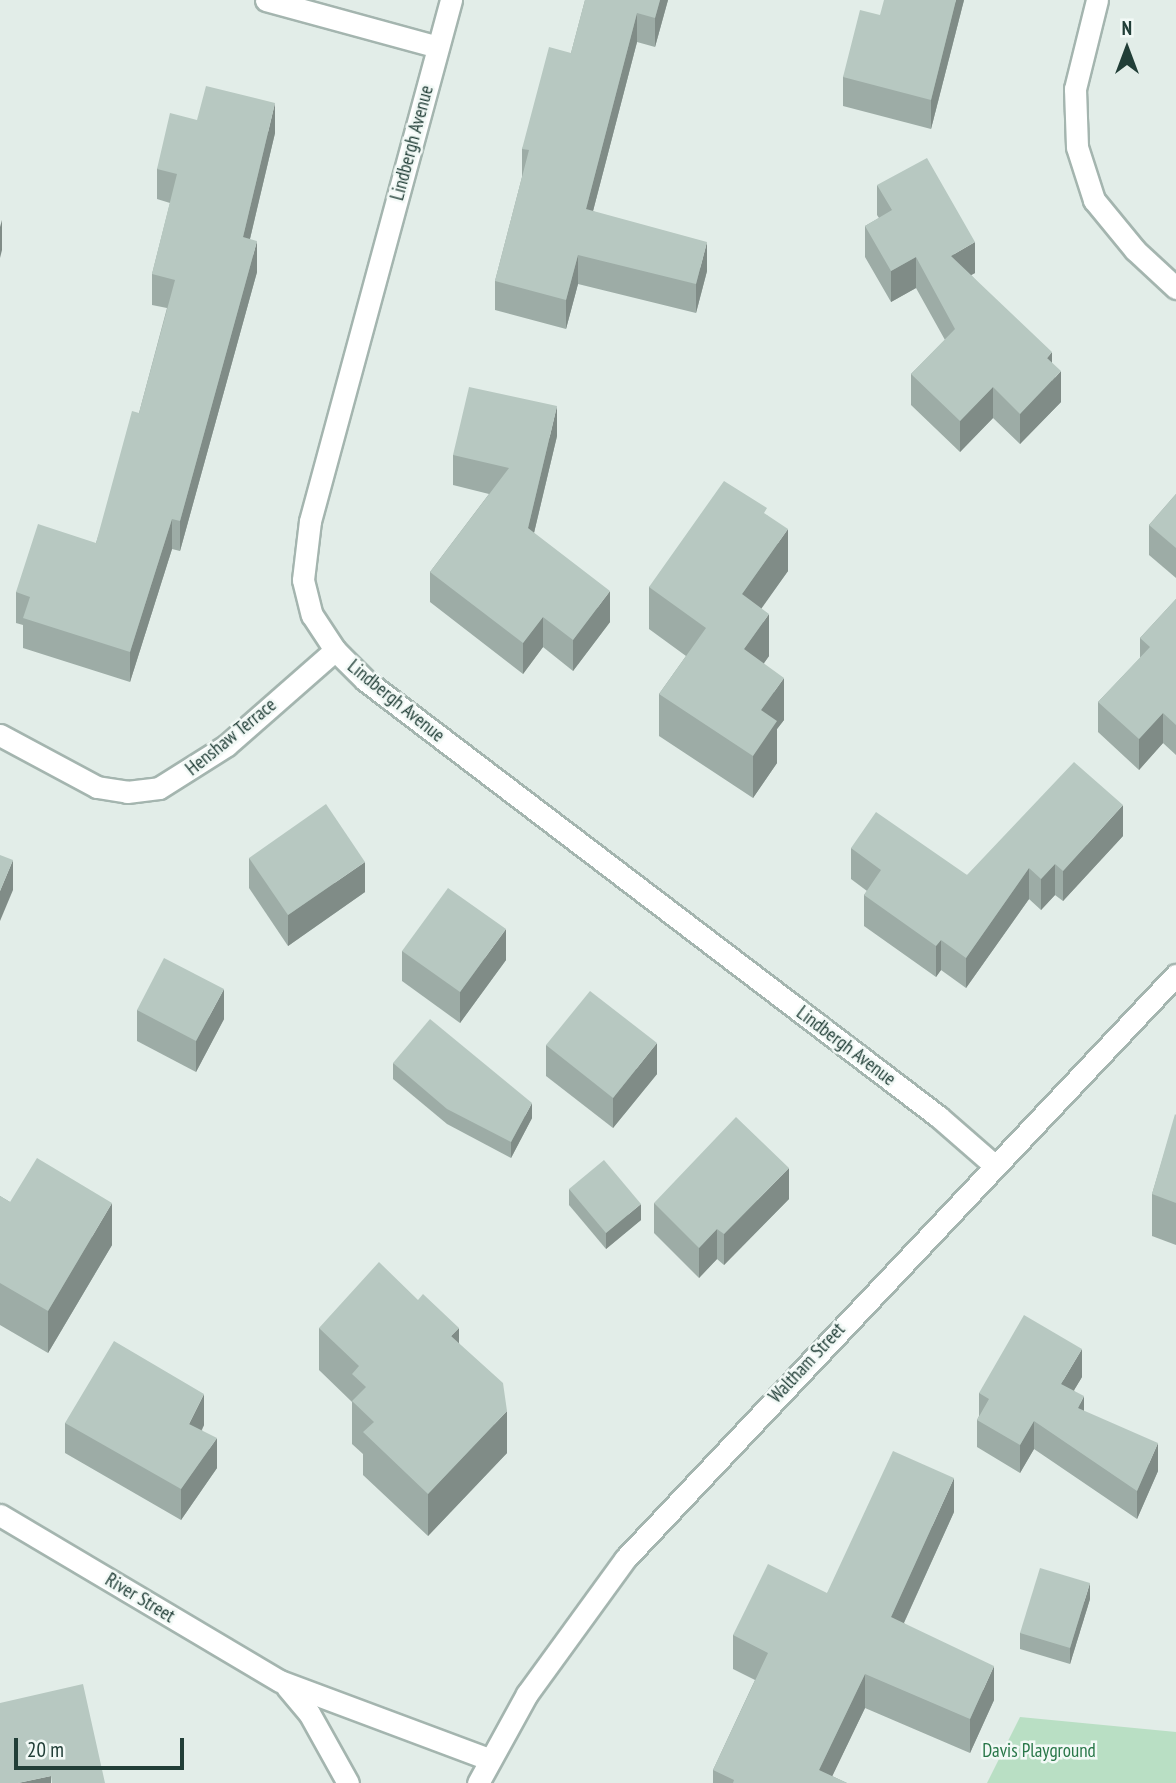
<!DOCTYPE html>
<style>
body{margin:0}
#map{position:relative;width:1176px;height:1783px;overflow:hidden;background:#e2ede8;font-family:"PT Sans Narrow",sans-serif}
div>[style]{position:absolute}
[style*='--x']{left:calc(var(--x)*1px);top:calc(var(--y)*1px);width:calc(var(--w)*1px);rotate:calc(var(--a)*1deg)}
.green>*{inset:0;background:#b9dfc4}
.roads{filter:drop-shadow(2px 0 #a4b5af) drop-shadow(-2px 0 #a4b5af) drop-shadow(0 2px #a4b5af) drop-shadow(0 -2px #a4b5af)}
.minor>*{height:21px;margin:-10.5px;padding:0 10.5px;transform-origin:10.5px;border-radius:10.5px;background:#fff}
.tertiary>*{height:21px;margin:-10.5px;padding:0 10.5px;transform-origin:10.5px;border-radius:10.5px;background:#fff}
.secondary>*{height:21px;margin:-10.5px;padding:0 10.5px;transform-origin:10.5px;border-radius:10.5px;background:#fff}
.wall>*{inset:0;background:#9daca6}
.shaded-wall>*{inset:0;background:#808c87}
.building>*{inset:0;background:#b7c8c1}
span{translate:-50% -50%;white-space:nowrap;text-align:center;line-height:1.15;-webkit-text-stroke:5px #f2f9f6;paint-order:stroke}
.street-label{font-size:19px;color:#213e37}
.park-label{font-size:19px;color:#297749}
.north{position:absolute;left:1092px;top:14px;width:70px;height:70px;-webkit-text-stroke:5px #f2f9f6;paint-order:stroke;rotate:0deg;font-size:19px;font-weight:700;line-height:28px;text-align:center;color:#213e37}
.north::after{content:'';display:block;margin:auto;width:24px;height:32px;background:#213e37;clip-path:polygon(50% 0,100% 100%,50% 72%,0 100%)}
.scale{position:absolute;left:14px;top:1738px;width:170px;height:32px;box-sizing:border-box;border:4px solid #213e37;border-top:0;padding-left:9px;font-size:21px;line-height:24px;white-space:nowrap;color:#213e37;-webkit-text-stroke:5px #f2f9f6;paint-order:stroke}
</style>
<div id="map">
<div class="green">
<i style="clip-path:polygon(1020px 1717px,1176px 1732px,1176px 1783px,987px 1783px)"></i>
</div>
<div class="roads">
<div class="minor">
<i style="--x:266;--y:0;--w:178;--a:15.3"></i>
<i style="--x:451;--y:0;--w:540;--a:105.14"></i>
<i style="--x:310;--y:521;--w:59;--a:96.8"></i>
<i style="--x:303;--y:580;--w:36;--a:76"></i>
<i style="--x:312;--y:615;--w:42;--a:56.7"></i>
<i style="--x:335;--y:650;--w:42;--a:45"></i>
<i style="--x:365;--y:680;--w:721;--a:37.28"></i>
<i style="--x:939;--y:1117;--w:73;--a:41.1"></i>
<i style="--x:1097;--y:0;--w:92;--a:103.9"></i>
<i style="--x:1075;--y:89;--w:58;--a:88"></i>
<i style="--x:1077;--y:147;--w:56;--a:72.2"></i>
<i style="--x:1094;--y:200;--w:65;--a:50.6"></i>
<i style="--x:1135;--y:250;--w:56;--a:42.8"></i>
<i style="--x:0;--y:735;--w:110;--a:28.2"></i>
<i style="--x:97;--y:787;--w:30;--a:9"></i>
<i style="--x:127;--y:792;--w:32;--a:-7"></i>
<i style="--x:159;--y:788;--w:80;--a:-32.3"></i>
<i style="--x:227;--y:745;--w:144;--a:-41.3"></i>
</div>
<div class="tertiary">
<i style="--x:0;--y:1515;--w:326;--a:30.7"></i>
<i style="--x:280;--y:1681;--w:223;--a:20.5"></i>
<i style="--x:287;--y:1687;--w:34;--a:50"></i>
<i style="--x:309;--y:1713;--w:80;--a:60.9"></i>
</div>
<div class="secondary">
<i style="--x:478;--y:1783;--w:102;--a:-61.2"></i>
<i style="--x:527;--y:1694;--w:167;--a:-54"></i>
<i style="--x:625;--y:1559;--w:803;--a:-46.67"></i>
</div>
</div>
<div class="wall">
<i style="clip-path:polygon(585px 0,668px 0,655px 47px,637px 42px,593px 211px,707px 271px,696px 313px,578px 284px,566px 329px,495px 310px,495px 281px,522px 177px,522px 149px,571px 53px)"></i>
<i style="clip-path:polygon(964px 0,931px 129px,843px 106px,843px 77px,880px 15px)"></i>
<i style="clip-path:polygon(197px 120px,275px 133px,250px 239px,257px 272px,180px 551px,172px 549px,130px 682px,23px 648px,23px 625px,16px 623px,16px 592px,96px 543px,139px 413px,167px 308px,152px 305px,152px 274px,170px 203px,157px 199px,157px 169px)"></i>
<i style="clip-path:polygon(877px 185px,975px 273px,971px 275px,1052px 363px,1061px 402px,1020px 444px,993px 418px,960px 452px,911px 405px,911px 374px,945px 340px,916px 288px,891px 302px,865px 257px,865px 226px,879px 218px,877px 215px)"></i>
<i style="clip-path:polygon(557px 436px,534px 533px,610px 622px,573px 671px,543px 647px,523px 674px,430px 602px,430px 572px,489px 494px,453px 485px,453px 455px)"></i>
<i style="clip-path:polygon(1176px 494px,1176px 578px,1149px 555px,1149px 525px)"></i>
<i style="clip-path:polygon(767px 515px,788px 571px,761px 608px,769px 656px,764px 663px,784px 720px,777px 729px,777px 763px,753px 798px,659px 736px,659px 694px,686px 656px,649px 629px,649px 587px)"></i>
<i style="clip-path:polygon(1176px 599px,1176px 755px,1163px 743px,1139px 770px,1098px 732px,1098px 702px,1140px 658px,1140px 638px)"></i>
<i style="clip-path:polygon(1123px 836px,1063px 901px,1055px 895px,1041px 910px,1029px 899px,966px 988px,941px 970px,936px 977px,864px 926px,864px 895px,867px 891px,851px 879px,851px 848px,967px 875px)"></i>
<i style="clip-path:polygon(249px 858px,365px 892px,288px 946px,249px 888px)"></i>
<i style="clip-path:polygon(402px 951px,506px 960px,460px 1023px,402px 981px)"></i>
<i style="clip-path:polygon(137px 1010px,224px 1019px,196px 1072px,137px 1041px)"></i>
<i style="clip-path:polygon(546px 1045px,657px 1074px,613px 1128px,546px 1076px)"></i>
<i style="clip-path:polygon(393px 1063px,532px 1118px,511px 1158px,447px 1124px,393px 1079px)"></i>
<i style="clip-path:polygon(1176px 1115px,1176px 1245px,1152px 1236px,1152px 1194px)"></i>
<i style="clip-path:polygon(569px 1189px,641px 1220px,606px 1249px,569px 1205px)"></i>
<i style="clip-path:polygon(0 1196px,10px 1202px,112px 1245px,48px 1353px,0 1325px)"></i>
<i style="clip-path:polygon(789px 1199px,724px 1265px,717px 1259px,699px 1278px,654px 1233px,654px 1203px)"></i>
<i style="clip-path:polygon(319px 1328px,459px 1343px,507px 1453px,428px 1536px,363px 1475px,363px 1454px,352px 1444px,352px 1402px,319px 1370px)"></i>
<i style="clip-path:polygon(1082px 1377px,1074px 1390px,1084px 1411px,1158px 1471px,1137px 1519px,1034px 1449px,1020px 1473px,977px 1447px,977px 1420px,979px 1416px,979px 1393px)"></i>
<i style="clip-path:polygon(65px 1423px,204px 1425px,202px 1430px,217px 1468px,181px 1520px,65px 1453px)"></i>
<i style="clip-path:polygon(954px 1512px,904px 1623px,994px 1700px,970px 1753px,865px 1708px,832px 1776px,847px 1783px,713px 1783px,713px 1770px,755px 1680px,733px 1669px,733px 1635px,827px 1593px)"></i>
<i style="clip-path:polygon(1090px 1599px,1070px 1664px,1020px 1649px,1020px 1633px)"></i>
</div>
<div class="shaded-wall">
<i style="clip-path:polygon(660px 0,668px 0,655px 47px,655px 18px)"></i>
<i style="clip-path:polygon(956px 0,964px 0,931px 129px,931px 100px)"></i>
<i style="clip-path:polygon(637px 13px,637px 42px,586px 238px,586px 209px)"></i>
<i style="clip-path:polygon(275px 103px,275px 133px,243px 268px,243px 237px)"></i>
<i style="clip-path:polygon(2px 220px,2px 250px,0 258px,0 227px)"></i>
<i style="clip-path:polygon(257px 241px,257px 272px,180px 551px,180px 521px)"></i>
<i style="clip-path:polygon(707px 242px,707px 271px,696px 313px,696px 284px)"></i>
<i style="clip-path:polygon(975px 242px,975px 273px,951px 286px,951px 256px)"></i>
<i style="clip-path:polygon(578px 255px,578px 284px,566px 329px,566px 300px)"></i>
<i style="clip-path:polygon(916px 257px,916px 288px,891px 302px,891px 271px)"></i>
<i style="clip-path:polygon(1052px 352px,1052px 381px,1061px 371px,1061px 402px,1020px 444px,1020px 414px,1047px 358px)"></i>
<i style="clip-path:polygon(993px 387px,993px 418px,960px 452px,960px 421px)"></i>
<i style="clip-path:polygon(557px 406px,557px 436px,528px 558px,528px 528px)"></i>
<i style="clip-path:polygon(172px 519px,172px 549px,130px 682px,130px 652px)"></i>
<i style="clip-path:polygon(788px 529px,788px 571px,742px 636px,742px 594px)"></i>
<i style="clip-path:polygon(610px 591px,610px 622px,573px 671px,573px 640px)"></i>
<i style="clip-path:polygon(769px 614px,769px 656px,744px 691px,744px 649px)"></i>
<i style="clip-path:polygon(543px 617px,543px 647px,523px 674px,523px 643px)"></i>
<i style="clip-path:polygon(784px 678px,784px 720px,777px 729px,777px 763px,753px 798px,753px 756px,761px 710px)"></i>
<i style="clip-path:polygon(1163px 713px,1163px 743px,1139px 770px,1139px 739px)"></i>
<i style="clip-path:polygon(1123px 805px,1123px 836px,1063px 901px,1063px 871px)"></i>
<i style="clip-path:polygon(13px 860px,13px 890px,0 921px,0 891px)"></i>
<i style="clip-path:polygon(365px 862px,365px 892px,288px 946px,288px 915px)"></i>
<i style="clip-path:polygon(1055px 864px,1055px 895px,1041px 910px,1041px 879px)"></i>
<i style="clip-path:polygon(1029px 868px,1029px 899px,966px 988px,966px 958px)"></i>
<i style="clip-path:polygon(506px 929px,506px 960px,460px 1023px,460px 992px)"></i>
<i style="clip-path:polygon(941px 940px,941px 970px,936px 977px,936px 946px)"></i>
<i style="clip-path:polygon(224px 989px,224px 1019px,196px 1072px,196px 1041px)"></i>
<i style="clip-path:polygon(657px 1043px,657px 1074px,613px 1128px,613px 1098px)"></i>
<i style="clip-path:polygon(532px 1103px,532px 1118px,511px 1158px,511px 1142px)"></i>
<i style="clip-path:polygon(789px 1168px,789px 1199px,724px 1265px,724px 1234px)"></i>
<i style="clip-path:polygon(112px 1203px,112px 1245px,48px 1353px,48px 1311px)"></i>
<i style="clip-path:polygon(641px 1204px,641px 1220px,606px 1249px,606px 1233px)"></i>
<i style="clip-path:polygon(717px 1229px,717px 1259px,699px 1278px,699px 1248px)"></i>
<i style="clip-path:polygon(459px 1328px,459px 1370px,451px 1336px)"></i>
<i style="clip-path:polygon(1082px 1349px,1082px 1377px,1061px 1412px,1061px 1384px)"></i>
<i style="clip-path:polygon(204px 1394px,204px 1425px,189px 1454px,189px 1424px)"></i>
<i style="clip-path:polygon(1084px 1396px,1084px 1424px,1078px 1408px)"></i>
<i style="clip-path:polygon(507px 1411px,507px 1453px,428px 1536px,428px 1494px)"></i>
<i style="clip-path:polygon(1034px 1421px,1034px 1449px,1020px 1473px,1020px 1445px)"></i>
<i style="clip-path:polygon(217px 1438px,217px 1468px,181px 1520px,181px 1489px)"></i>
<i style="clip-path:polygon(1158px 1443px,1158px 1471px,1137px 1519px,1137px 1491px)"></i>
<i style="clip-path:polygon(954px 1478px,954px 1512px,891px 1651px,891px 1617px)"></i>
<i style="clip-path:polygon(1090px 1583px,1090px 1599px,1070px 1664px,1070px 1648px)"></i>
<i style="clip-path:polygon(994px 1666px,994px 1700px,970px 1753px,970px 1719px)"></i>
<i style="clip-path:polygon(865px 1674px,865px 1708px,829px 1783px,819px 1770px)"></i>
<i style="clip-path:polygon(51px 1776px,51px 1783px,18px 1783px)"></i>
</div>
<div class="building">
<i style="clip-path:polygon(585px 0,660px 0,655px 18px,637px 13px,586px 209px,707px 242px,696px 284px,578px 255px,566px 300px,495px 281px,529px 150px,522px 149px,549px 47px,571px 53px)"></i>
<i style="clip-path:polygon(884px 0,956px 0,931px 100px,843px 77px,860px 10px,880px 15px)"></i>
<i style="clip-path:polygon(206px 86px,275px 103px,243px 237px,257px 241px,180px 521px,172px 519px,130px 652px,23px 618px,30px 597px,16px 592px,38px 524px,96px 543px,132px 411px,139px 413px,175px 280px,152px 274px,177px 174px,157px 169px,170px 113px,197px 120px)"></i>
<i style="clip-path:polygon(927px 158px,975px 242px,951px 256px,1052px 352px,1047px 358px,1061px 371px,1020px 414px,993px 387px,960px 421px,911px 374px,955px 329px,916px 257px,891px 271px,865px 226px,892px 210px,877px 185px)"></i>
<i style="clip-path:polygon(469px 387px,557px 406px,528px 528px,610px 591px,573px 640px,543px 617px,523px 643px,430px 572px,509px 468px,453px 455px)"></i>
<i style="clip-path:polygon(724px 481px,767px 508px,764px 513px,788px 529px,742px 594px,769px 614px,744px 649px,784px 678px,761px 710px,777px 721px,753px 756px,659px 694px,706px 628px,649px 587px)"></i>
<i style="clip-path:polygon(1176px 494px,1176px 548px,1149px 525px)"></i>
<i style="clip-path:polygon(1176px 599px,1176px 725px,1163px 713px,1139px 739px,1098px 702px,1150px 647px,1140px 638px)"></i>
<i style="clip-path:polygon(1074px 762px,1123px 805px,1063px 871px,1055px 864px,1041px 879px,1029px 868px,966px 958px,941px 940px,936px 946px,864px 895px,881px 870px,851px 848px,876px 812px,967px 875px)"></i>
<i style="clip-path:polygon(326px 804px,365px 862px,288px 915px,249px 858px)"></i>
<i style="clip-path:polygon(0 855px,13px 860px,0 891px)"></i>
<i style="clip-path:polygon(448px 888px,506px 929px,460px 992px,402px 951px)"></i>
<i style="clip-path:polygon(164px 958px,224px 989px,196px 1041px,137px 1010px)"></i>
<i style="clip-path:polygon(590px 991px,657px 1043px,613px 1098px,546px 1045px)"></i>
<i style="clip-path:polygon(430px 1019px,532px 1103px,511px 1142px,447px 1109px,393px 1063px)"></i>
<i style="clip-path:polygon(1175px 1114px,1176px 1115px,1176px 1203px,1152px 1194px)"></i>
<i style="clip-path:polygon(736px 1117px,789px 1168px,724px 1234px,717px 1229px,699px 1248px,654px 1203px)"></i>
<i style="clip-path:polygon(37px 1158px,112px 1203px,48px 1311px,0 1283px,0 1196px,10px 1202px)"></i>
<i style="clip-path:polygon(604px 1160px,641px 1204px,606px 1233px,569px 1189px)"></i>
<i style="clip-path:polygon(379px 1262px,418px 1300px,423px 1294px,459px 1328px,451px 1336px,503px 1383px,507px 1411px,428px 1494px,363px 1432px,374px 1422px,352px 1401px,366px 1387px,352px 1374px,359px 1366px,319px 1328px)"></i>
<i style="clip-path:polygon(1024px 1315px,1082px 1349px,1061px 1384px,1084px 1396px,1078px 1408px,1158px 1443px,1137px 1491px,1034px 1421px,1020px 1445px,977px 1420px,989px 1399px,979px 1393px)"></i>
<i style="clip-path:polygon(114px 1341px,204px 1394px,189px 1424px,217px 1438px,181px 1489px,65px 1423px)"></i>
<i style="clip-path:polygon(893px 1451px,954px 1478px,891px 1617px,994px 1666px,970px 1719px,865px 1674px,819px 1770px,847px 1783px,733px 1783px,734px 1780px,713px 1770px,768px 1653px,733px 1635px,768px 1564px,827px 1593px)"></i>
<i style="clip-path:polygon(1040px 1568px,1090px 1583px,1070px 1648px,1020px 1633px)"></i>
<i style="clip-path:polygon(83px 1684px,105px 1783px,52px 1783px,51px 1776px,18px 1783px,0 1783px,0 1703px)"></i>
</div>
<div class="street-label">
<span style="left:412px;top:143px;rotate:-75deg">Lindbergh Avenue</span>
<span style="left:396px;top:701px;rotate:39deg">Lindbergh Avenue</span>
<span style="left:231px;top:737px;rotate:-39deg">Henshaw Terrace</span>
<span style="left:846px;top:1046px;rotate:37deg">Lindbergh Avenue</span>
<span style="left:807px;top:1363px;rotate:-47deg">Waltham Street</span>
<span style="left:140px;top:1598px;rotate:31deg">River Street</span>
</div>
<div class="park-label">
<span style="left:1039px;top:1751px">Davis Playground</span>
</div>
<div class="north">N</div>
<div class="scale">20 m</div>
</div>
